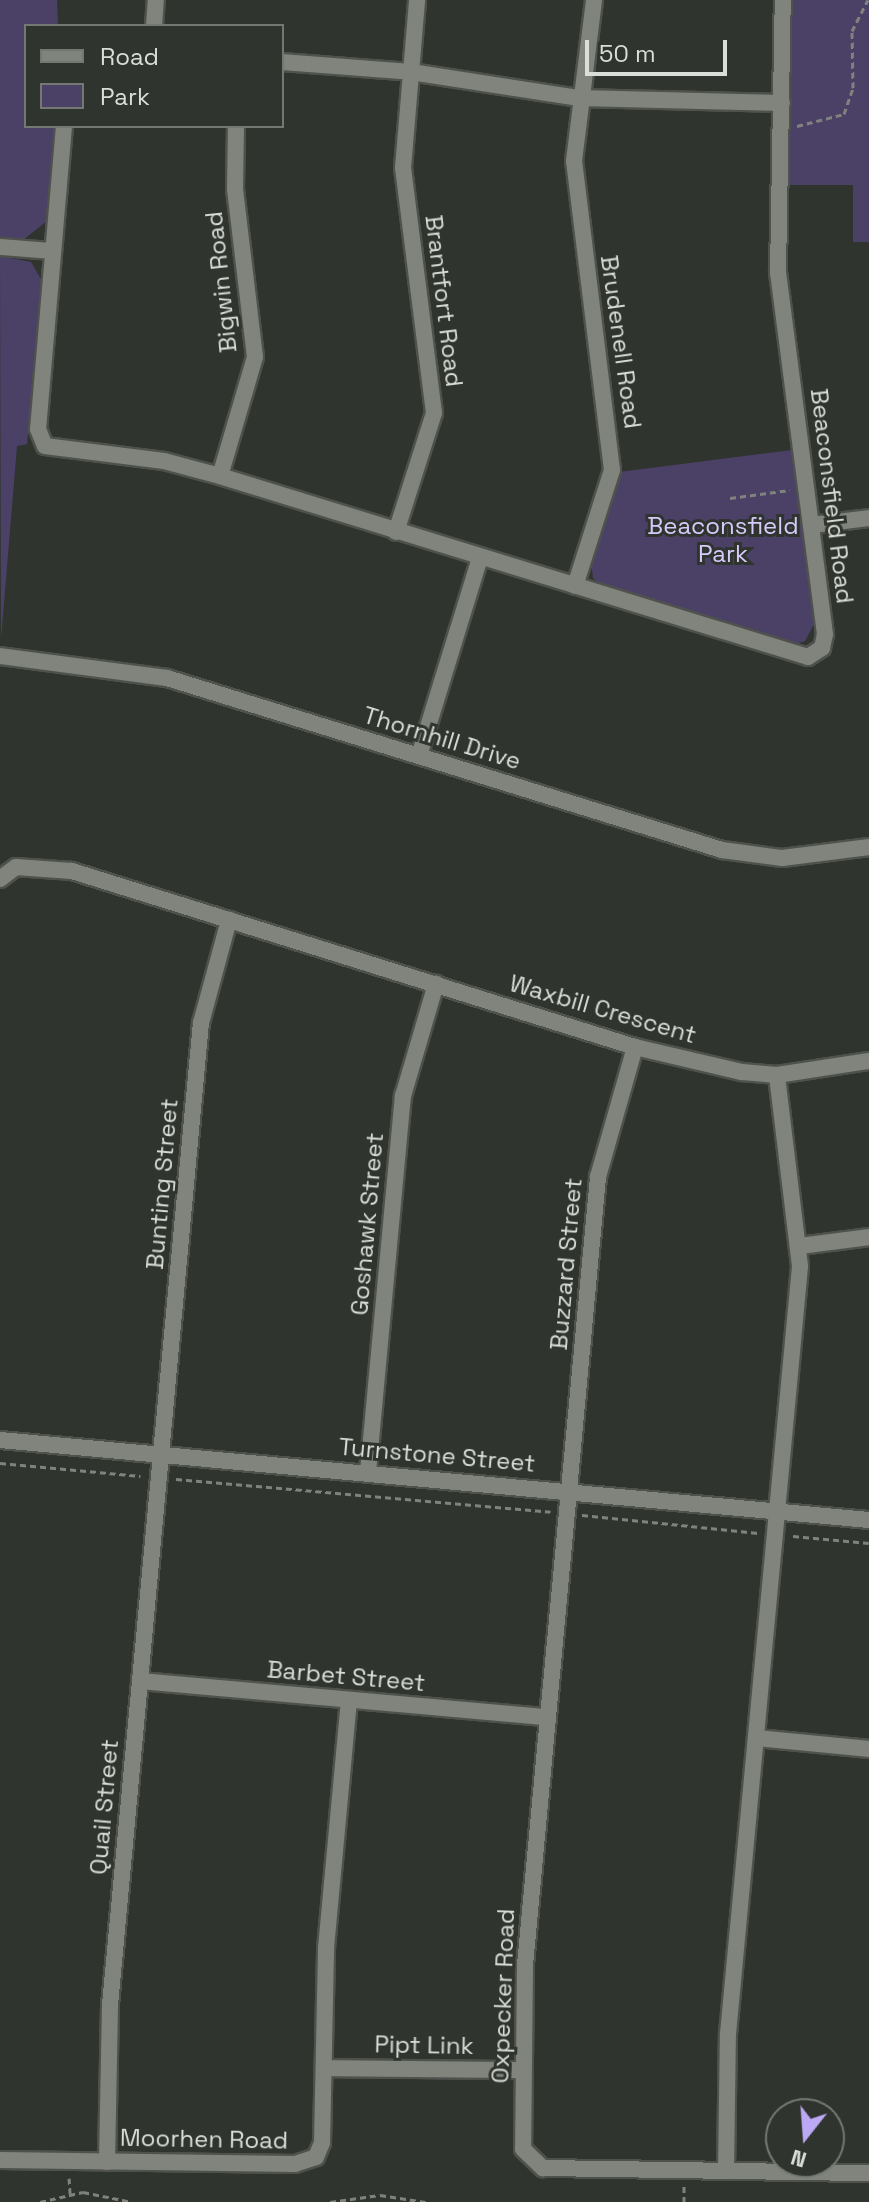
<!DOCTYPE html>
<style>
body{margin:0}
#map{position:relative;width:869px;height:2202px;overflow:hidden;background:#30342e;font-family:"Space Grotesk",sans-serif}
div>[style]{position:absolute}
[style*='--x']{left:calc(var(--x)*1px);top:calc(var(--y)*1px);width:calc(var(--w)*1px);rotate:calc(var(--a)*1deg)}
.green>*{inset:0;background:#4b4167}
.path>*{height:3px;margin-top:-1.5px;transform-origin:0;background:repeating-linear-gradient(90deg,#7f827d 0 6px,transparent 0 10px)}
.roads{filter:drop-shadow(2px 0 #4f514d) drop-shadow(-2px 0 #4f514d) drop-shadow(0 2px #4f514d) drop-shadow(0 -2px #4f514d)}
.minor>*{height:16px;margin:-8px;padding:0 8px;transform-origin:8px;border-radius:8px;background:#80847d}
span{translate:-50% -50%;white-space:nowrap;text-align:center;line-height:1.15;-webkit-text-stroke:6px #30342e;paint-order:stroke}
.street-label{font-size:24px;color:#dbddd9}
.park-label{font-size:24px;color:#d5cafa}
.legend{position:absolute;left:24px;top:24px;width:260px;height:104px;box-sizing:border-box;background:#30342e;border:2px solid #747872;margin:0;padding:10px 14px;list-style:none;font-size:24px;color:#dbddd9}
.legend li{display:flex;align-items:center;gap:16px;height:40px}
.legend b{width:40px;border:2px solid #747872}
.north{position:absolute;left:765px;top:2098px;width:80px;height:80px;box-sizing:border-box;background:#30342e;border:2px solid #747872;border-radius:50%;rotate:197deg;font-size:22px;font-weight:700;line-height:32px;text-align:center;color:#dbddd9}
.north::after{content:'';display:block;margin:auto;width:28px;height:36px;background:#bca9f5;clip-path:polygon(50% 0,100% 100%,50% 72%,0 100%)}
.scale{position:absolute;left:585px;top:40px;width:142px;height:36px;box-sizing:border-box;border:4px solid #dbddd9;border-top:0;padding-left:10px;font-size:24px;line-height:28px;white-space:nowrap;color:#dbddd9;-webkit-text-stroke:6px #30342e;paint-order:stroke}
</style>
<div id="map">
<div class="green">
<i style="clip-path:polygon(0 0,57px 0,58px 26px,26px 26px,26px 126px,55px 126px,47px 221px,23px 240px,0 238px)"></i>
<i style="clip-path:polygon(790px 0,869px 0,869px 242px,853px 242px,853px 185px,786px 185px)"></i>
<i style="clip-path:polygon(0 256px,31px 262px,42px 281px,27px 444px,17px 446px,1px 639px)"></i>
<i style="clip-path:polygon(792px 450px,815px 622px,805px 641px,794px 645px,603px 587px,593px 578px,591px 562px,619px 472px)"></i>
</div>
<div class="path">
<i style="--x:797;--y:126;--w:49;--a:-14.3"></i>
<i style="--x:844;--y:114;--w:28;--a:-71"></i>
<i style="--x:853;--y:88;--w:57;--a:-91"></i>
<i style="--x:852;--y:31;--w:35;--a:-63"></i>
<i style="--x:730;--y:498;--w:60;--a:-7.7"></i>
<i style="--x:0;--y:1463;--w:141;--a:5.3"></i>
<i style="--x:176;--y:1479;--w:376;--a:5"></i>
<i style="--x:582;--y:1515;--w:177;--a:5.8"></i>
<i style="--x:793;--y:1536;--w:76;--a:5.3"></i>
<i style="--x:69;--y:2178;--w:16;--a:86"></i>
<i style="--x:40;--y:2202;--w:44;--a:-13.1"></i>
<i style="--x:83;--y:2192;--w:50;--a:11.5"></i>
<i style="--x:330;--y:2202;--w:50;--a:-8"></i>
<i style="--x:380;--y:2195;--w:46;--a:8.8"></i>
<i style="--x:684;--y:2202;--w:16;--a:-90"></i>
</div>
<div class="roads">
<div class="minor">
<i style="--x:154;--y:26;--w:26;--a:-86"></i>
<i style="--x:282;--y:62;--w:129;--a:4.4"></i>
<i style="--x:411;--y:72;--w:169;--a:8.8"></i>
<i style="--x:578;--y:98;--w:204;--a:1.4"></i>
<i style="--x:64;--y:126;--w:304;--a:94.9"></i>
<i style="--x:38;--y:429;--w:18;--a:68"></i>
<i style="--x:45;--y:446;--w:120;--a:7.2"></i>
<i style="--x:164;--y:461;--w:58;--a:15"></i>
<i style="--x:220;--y:476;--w:615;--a:17.11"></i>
<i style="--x:808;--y:657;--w:17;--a:-33"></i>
<i style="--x:822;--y:648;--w:14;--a:-78"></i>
<i style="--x:825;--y:634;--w:364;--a:-97.4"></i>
<i style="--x:778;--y:273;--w:273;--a:-89"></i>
<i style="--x:0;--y:247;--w:52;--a:4.4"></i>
<i style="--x:220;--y:476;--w:124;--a:-73.6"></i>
<i style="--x:255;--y:357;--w:169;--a:-96.8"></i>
<i style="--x:235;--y:189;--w:63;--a:-89.1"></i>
<i style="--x:812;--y:525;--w:57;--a:-7"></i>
<i style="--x:396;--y:532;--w:125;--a:-72.3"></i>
<i style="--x:434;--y:413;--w:247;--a:-97.2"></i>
<i style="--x:403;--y:168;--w:169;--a:-85.2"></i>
<i style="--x:575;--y:586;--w:122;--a:-72.3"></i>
<i style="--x:612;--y:470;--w:311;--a:-97"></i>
<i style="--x:574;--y:161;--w:162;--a:-82.9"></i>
<i style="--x:0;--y:656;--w:168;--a:7.5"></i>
<i style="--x:167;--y:678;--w:581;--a:17.22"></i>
<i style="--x:722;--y:850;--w:61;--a:7.6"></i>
<i style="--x:782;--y:858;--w:88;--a:-7.2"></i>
<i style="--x:419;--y:756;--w:207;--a:-72.9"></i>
<i style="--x:0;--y:879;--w:20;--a:-37"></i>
<i style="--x:16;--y:867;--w:56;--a:4.1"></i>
<i style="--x:72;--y:871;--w:590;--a:17.36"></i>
<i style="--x:635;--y:1047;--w:110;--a:13.2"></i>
<i style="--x:742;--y:1072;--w:35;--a:5"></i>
<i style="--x:777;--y:1075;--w:93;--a:-8.7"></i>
<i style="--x:635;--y:1047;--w:135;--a:105.9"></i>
<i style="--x:598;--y:1177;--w:792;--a:95.29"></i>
<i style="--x:525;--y:1966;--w:183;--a:90.6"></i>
<i style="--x:523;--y:2149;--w:28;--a:44"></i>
<i style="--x:543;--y:2168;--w:326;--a:0.9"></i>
<i style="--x:800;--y:1246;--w:70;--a:-7.4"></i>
<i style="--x:0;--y:1440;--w:873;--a:5.26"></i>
<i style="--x:368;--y:1472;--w:378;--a:-84.7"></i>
<i style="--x:403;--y:1096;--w:117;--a:-73.6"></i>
<i style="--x:140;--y:1681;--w:409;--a:5.1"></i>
<i style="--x:757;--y:1738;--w:113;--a:5.6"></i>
<i style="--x:324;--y:2068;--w:199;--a:0.6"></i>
<i style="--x:0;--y:2160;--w:295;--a:0.8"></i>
<i style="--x:295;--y:2164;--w:22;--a:-18"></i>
<i style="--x:316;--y:2157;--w:15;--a:-67"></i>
<i style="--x:322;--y:2143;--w:195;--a:-88.8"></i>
<i style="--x:326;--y:1948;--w:248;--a:-84.7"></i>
<i style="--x:107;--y:2162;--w:157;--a:-88.9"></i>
<i style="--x:110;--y:2005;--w:986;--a:-84.71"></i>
<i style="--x:201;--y:1023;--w:107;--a:-74.8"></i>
<i style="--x:726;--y:2171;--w:137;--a:-89.2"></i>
<i style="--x:728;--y:2034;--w:771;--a:-84.64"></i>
<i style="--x:800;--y:1266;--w:192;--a:-96.9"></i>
</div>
</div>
<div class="street-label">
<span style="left:221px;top:282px;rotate:-96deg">Bigwin Road</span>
<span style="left:444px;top:301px;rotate:83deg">Brantfort Road</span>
<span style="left:621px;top:342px;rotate:82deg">Brudenell Road</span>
<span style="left:832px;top:496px;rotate:83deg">Beaconsfield Road</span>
<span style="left:442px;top:738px;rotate:17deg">Thornhill Drive</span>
<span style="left:603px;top:1009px;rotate:16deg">Waxbill Crescent</span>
<span style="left:162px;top:1184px;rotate:-85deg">Bunting Street</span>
<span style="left:367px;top:1224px;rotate:-85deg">Goshawk Street</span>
<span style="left:566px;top:1264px;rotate:-85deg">Buzzard Street</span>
<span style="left:437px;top:1455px;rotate:5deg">Turnstone Street</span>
<span style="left:346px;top:1676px;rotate:5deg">Barbet Street</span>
<span style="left:104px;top:1807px;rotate:-85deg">Quail Street</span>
<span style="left:503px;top:1996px;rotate:-88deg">Oxpecker Road</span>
<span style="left:424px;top:2045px;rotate:1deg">Pipt Link</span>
<span style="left:204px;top:2139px;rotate:1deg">Moorhen Road</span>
</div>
<div class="park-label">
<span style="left:723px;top:540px">Beaconsfield<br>Park</span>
</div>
<ul class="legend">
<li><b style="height:10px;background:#80847d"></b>Road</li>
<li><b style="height:22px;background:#4b4167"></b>Park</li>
</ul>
<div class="north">N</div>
<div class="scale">50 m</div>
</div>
